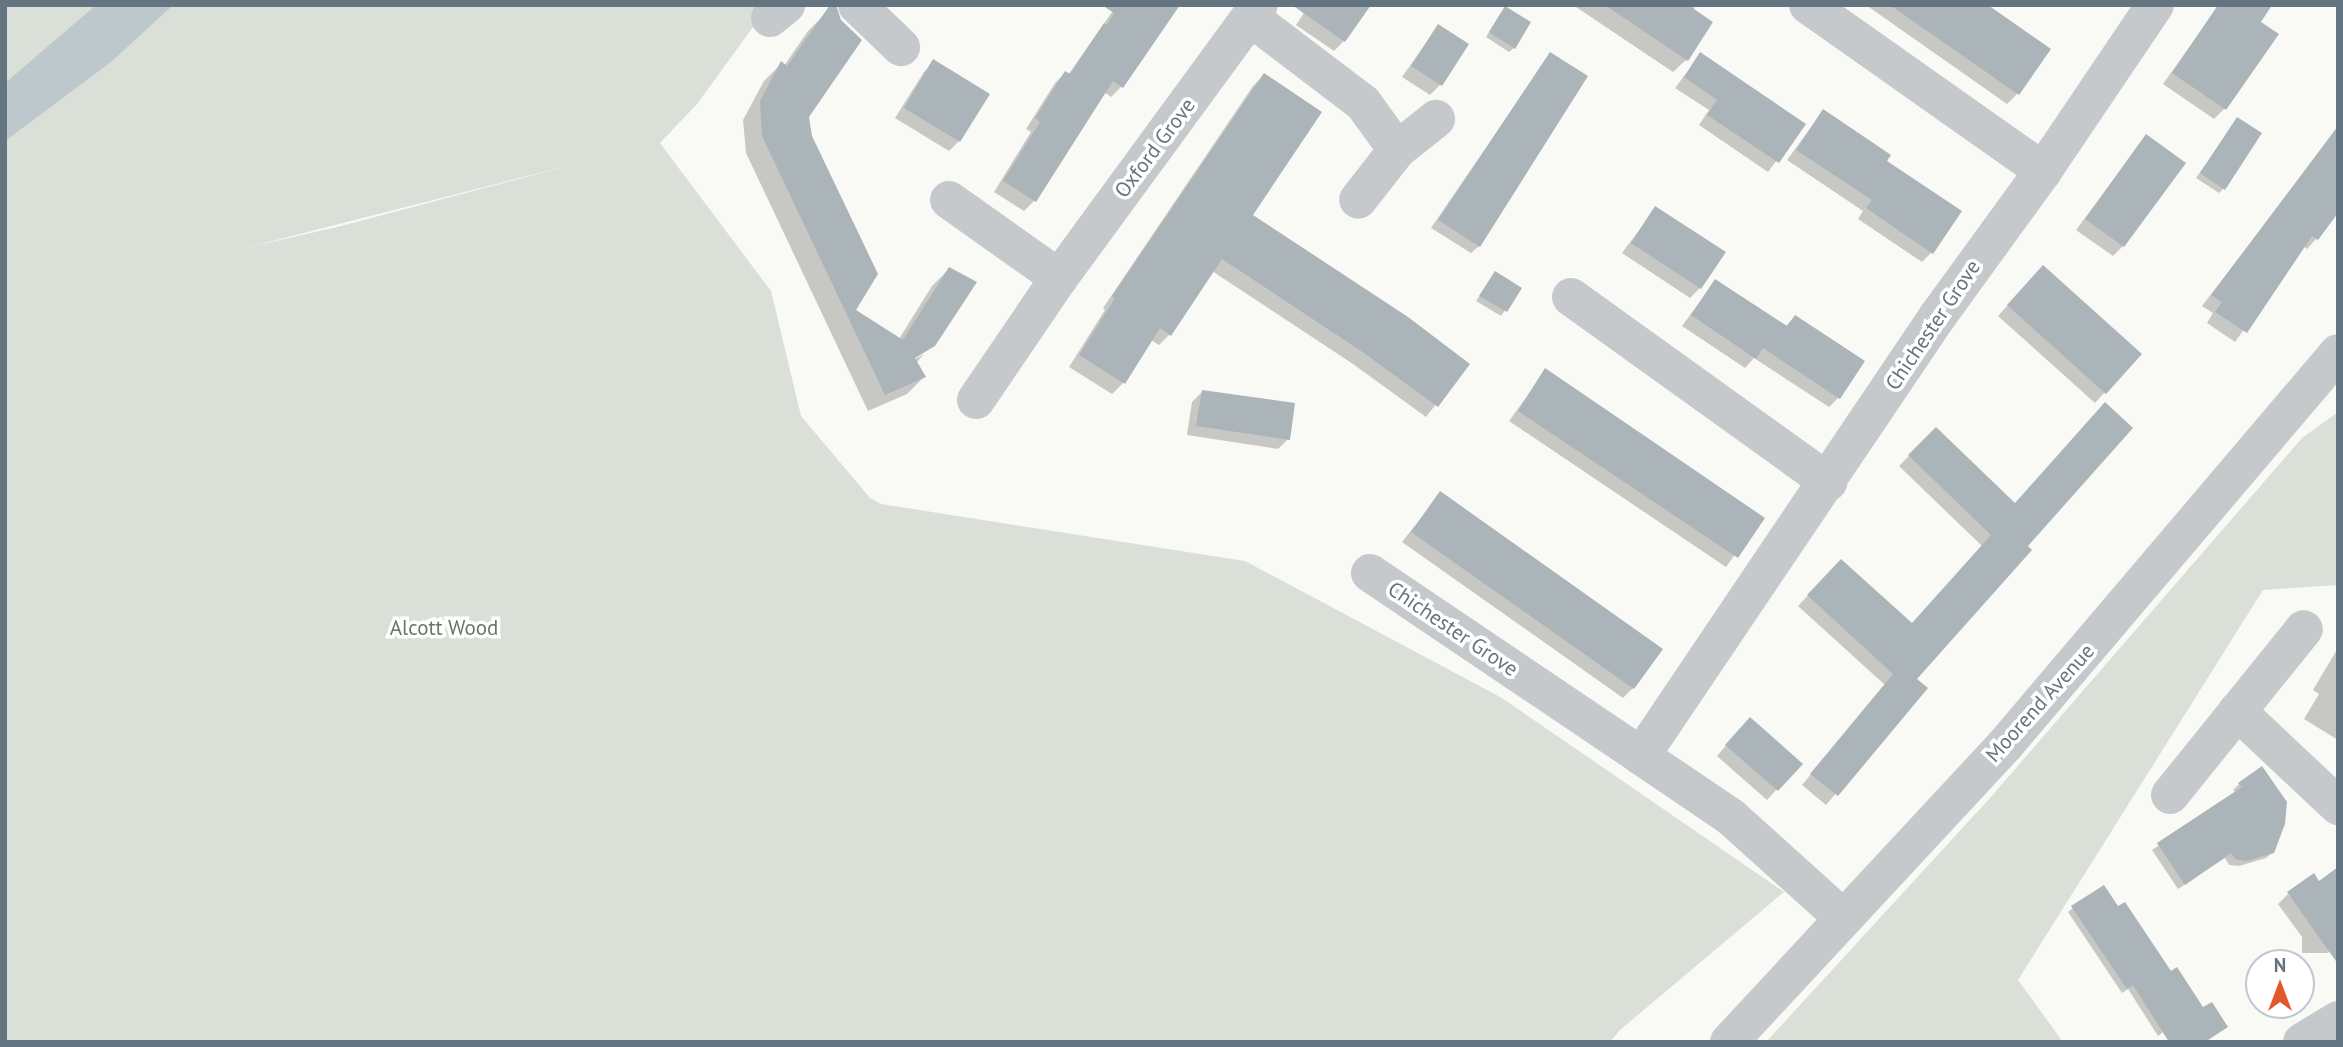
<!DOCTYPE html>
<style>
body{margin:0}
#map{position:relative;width:2343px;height:1047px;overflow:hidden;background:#f9f9f6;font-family:"PT Sans",sans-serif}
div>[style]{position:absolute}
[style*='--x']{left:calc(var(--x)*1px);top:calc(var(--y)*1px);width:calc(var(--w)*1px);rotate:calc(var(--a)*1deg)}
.green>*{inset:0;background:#dae0d7}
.water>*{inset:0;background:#bcc8cc}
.shadow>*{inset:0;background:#0003}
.building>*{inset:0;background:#abb4b9}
.minor>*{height:38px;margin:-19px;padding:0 19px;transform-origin:19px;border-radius:19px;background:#c5c9cc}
span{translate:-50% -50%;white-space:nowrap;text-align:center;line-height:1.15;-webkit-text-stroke:7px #fff;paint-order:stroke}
.street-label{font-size:21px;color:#647481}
.park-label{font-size:21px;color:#667963}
.frame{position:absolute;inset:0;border:7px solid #647481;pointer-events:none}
.north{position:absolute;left:2245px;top:949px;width:70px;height:70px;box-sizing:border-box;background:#fff;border:2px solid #c1c7cd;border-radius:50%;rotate:0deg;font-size:19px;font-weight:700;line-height:28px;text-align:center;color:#647481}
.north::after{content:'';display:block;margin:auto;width:24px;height:32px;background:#e4572b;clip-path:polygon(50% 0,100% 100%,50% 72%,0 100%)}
</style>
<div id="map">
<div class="green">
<i style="clip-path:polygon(evenodd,5px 5px,769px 5px,697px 104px,660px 143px,771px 291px,801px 416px,870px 498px,881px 504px,1245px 561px,1502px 698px,1784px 892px,1620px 1030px,1610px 1042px,5px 1042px,5px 5px,560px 168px,341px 226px,237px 250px,559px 168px,560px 168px)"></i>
<i style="clip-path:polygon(2338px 412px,2338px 585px,2263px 590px,2018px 980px,2063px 1042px,1766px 1042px,1990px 798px,2302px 438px)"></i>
</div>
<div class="water">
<i style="clip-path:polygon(96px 5px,173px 5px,111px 62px,5px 141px,5px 83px)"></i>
</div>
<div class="shadow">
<i style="clip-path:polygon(1117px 5px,1121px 87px,1111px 97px,1104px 92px,1034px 201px,1024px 211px,994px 192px,1031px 132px,1026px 129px,1055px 83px,1065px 73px,1068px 75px)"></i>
<i style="clip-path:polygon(1309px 5px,1344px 41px,1334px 51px,1296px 25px)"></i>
<i style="clip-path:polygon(1573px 5px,1695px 5px,1686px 60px,1673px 72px)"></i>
<i style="clip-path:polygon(1866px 5px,1985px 5px,2017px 94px,2007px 104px)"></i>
<i style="clip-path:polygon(2219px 5px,2258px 22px,2224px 109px,2214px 119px,2163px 84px)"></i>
<i style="clip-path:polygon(1501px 13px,1514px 48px,1509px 52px,1486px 37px)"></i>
<i style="clip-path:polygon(825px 14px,807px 117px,854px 311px,899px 339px,932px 286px,949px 269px,933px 345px,908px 363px,924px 354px,916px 363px,924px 377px,907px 394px,868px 411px,746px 153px,743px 120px,764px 81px,781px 64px,784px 66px,808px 31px)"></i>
<i style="clip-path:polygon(1438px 26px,1440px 85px,1430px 95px,1402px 77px)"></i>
<i style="clip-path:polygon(1550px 54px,1479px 246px,1471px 253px,1431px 228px)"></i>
<i style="clip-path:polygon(1700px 55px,1803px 125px,1768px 172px,1699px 125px,1709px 110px,1675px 88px)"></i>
<i style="clip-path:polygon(934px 62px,959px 141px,949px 151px,895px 118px,924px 72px)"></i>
<i style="clip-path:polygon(1264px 75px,1250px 215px,1467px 364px,1426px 417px,1353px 364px,1212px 271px,1170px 334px,1159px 345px,1151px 340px,1123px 383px,1112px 394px,1069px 367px,1105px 310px,1103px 308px,1253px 86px)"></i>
<i style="clip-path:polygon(1823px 111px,1885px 161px,1932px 252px,1922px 262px,1858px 219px,1863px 211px,1787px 160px)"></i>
<i style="clip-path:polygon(2237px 119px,2223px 189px,2219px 193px,2196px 178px)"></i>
<i style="clip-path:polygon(2146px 136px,2123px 246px,2113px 256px,2076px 230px)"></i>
<i style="clip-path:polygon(2326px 144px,2338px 210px,2316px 239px,2307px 249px,2303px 246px,2235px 342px,2207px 323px,2213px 313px,2202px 306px)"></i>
<i style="clip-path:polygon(1655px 209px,1700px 288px,1690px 298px,1622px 253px)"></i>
<i style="clip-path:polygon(1495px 273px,1520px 288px,1501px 316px,1476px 301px)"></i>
<i style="clip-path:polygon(2033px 277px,2140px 354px,2095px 403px,1998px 316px)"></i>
<i style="clip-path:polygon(1715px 281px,1785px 327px,1795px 317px,1839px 397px,1829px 407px,1754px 358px,1745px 368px,1682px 326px)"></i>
<i style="clip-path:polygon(1545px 371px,1762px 518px,1726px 567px,1509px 421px)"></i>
<i style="clip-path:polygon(1202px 392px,1288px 439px,1278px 449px,1187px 435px,1192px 402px)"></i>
<i style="clip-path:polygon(1936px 429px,2025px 547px,1914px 679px,1925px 688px,1826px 805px,1802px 785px,1885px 685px,1798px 606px,1831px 571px,1911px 625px,1982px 546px,1899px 466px)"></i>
<i style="clip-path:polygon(1440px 494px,1633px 688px,1623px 698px,1402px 542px)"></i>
<i style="clip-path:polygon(2338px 648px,2338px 740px,2304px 719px,2319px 694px,2313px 690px)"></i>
<i style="clip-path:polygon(1740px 729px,1800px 764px,1767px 800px,1717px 756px)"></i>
<i style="clip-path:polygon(2261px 769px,2273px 852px,2266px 858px,2239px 866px,2229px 865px,2225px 858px,2178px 889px,2152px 850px,2236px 793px,2233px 790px,2239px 784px)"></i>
<i style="clip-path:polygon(2288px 894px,2338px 946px,2328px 953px,2302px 953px,2302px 937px,2278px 904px)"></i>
<i style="clip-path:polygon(2073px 908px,2170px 974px,2163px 1032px,2158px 1036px,2128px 989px,2122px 993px,2068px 912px)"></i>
</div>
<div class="building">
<i style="clip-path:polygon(830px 5px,836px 5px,841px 20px,862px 40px,809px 117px,812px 136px,878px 274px,856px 310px,903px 340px,949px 267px,977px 282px,935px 346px,915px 358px,926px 377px,885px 395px,762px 136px,760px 101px,781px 61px,787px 66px)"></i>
<i style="clip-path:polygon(1102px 5px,1180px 5px,1123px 88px,1113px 81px,1036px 202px,1003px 181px,1040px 122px,1035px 118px,1065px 71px,1070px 74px,1104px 23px,1107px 25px,1114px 13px)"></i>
<i style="clip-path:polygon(1292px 5px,1371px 5px,1345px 42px)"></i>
<i style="clip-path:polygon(1605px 5px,1688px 5px,1713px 22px,1688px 61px)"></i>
<i style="clip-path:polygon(1890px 5px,1988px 5px,2051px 49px,2019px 95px)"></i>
<i style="clip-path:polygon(2218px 5px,2272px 5px,2261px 22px,2279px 34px,2226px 110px,2172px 73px)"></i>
<i style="clip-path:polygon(1505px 6px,1531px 22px,1515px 49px,1489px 32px)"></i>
<i style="clip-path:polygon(1438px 24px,1469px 44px,1442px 86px,1411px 66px)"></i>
<i style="clip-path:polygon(1550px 52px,1588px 76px,1480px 247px,1438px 220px)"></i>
<i style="clip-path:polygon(1700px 52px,1806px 124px,1779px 163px,1707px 115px,1717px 100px,1684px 77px)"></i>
<i style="clip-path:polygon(933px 59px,990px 94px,960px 142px,904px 108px)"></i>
<i style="clip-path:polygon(1264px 73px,1322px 112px,1253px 215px,1408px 317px,1470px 364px,1438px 407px,1364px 353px,1222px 259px,1171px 336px,1160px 328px,1125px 384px,1079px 355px,1115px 298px,1112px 296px)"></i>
<i style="clip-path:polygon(1823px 109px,1891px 155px,1887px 161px,1962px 211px,1933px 254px,1866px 208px,1872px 200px,1796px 150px)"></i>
<i style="clip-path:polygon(2237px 117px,2262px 133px,2225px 190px,2200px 173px)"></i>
<i style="clip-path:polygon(2338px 126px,2338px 213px,2318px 240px,2312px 236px,2247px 333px,2215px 312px,2222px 302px,2211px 295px)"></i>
<i style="clip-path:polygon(2146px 134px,2186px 163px,2124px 247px,2085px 219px)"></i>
<i style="clip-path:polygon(1655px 206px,1726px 252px,1701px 289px,1631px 243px)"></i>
<i style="clip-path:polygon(2043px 265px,2142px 354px,2106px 394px,2007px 305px)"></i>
<i style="clip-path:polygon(1495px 271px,1522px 288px,1507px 312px,1479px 296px)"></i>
<i style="clip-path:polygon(1715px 279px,1787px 326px,1795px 315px,1865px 361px,1840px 399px,1763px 348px,1756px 359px,1691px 315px)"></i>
<i style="clip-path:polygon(1545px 368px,1765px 518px,1738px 558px,1518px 411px)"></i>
<i style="clip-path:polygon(1202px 390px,1295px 403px,1290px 440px,1196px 426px)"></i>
<i style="clip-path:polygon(2105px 402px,2133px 428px,2028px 546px,2032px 550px,1917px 679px,1928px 688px,1838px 796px,1810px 774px,1893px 674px,1807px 595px,1841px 559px,1912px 623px,1991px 535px,1908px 455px,1936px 427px,2015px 503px)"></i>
<i style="clip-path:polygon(1440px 491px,1663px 649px,1634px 689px,1411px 532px)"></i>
<i style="clip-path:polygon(1750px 717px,1803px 764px,1778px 791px,1725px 745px)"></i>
<i style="clip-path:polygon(2262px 766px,2287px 802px,2285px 824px,2274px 853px,2246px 861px,2235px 859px,2231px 853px,2185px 885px,2157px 843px,2242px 787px,2238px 783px)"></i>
<i style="clip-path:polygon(2338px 867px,2338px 964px,2287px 892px,2314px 873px,2319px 881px)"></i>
<i style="clip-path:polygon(2104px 885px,2118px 906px,2125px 902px,2171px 971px,2177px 967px,2203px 1007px,2212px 1002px,2228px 1027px,2205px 1042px,2169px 1042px,2133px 985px,2127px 989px,2071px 906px)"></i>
</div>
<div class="minor">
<i style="--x:857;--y:5;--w:61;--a:43.7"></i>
<i style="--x:1808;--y:5;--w:288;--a:35.2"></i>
<i style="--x:770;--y:18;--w:21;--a:-39"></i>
<i style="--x:1251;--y:18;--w:141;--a:37.2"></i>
<i style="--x:1363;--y:103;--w:58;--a:54.1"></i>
<i style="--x:1397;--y:150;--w:63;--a:128"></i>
<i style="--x:1397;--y:150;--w:50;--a:-38.5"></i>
<i style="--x:949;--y:200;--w:135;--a:35.3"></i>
<i style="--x:1571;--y:297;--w:317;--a:35.7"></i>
<i style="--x:976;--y:400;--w:148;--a:-55.8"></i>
<i style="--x:1059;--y:278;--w:338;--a:-53.8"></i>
<i style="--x:1370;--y:573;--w:327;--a:34"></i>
<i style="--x:2237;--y:711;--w:139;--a:43.2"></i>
<i style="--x:2170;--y:795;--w:213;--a:-51.1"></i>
<i style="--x:1842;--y:917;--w:149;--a:-138"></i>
<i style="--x:1731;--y:817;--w:109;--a:-145.9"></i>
<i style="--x:1641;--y:756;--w:529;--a:-56.01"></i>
<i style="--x:1937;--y:317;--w:180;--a:-54"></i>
<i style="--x:2043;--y:171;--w:200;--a:-56"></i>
<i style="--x:1729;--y:1042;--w:405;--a:-47.1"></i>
<i style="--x:2005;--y:745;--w:514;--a:-49.65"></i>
<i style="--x:2302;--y:1042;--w:42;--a:-31.4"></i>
</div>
<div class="street-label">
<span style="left:1155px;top:148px;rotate:-53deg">Oxford Grove</span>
<span style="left:1933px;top:325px;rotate:-56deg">Chichester Grove</span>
<span style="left:1453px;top:629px;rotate:34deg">Chichester Grove</span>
<span style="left:2040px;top:703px;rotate:-48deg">Moorend Avenue</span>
</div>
<div class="park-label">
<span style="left:444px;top:628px">Alcott Wood</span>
</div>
<div class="frame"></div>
<div class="north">N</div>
</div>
